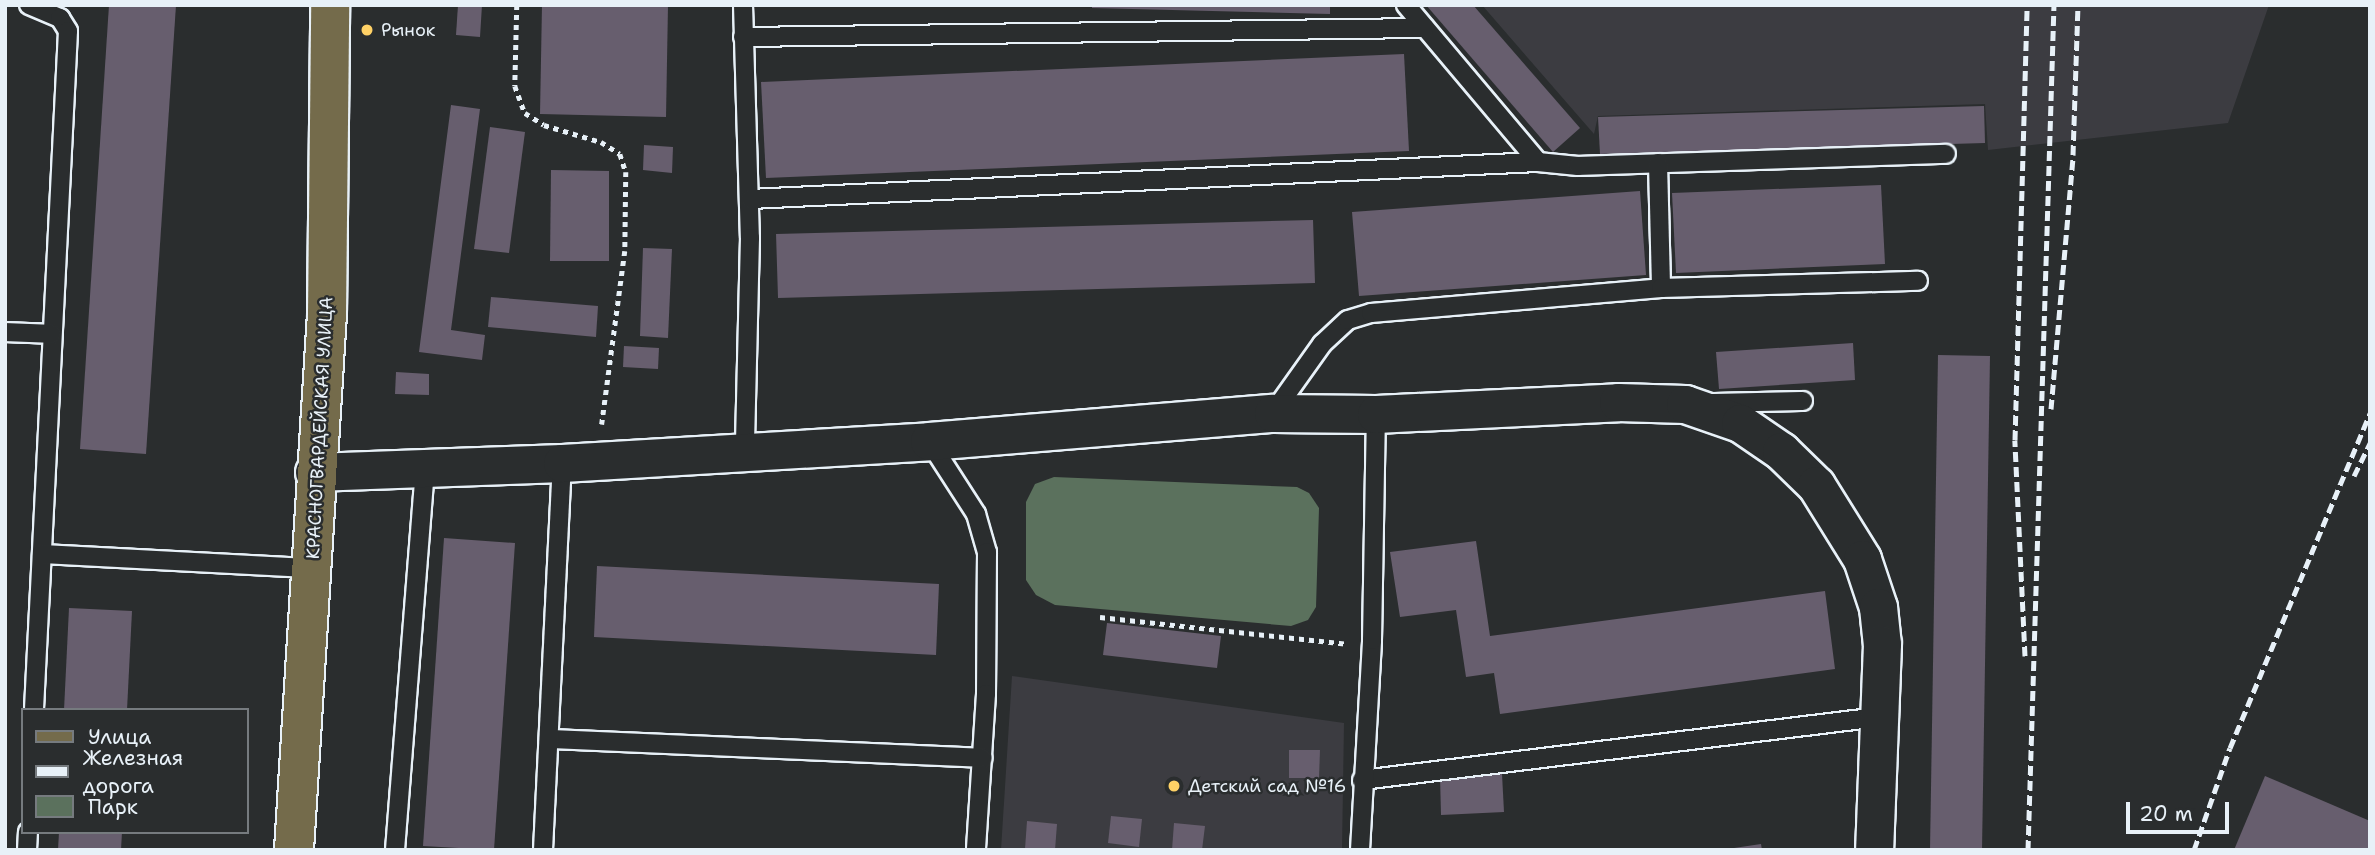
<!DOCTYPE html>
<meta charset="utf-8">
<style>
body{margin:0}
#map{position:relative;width:2375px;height:855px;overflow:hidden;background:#2a2d2e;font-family:"Shantell Sans",sans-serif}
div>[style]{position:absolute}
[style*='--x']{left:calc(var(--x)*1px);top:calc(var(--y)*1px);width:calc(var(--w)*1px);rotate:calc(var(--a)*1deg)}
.built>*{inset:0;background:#3c3c41}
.green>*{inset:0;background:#5b715d}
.building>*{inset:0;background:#675e6e}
.path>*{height:4.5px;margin-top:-2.25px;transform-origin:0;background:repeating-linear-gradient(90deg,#e8f1f8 0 5px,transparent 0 10px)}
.roads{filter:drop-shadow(2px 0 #e8f1f8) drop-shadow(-2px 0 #e8f1f8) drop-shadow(0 2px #e8f1f8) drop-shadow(0 -2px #e8f1f8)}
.service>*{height:18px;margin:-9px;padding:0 9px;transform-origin:9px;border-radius:9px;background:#2a2d2e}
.minor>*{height:37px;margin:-18.5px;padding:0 18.5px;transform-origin:18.5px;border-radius:18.5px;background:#2a2d2e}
.primary>*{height:38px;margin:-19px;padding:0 19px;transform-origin:19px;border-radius:19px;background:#746b4b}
.rail>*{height:5px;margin-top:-2.5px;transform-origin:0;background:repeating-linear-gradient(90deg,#e8f1f8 0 10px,transparent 0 15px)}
.dots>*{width:19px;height:19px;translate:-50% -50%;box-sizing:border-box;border:4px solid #2a2d2e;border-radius:50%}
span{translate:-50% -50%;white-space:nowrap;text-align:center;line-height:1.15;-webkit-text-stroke:5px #2a2d2e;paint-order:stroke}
.poi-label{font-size:18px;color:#e8f1f8}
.left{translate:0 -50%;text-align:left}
.street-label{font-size:18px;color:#e8f1f8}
.frame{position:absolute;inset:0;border:7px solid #e8f1f8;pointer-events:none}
.legend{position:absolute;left:21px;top:708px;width:228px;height:126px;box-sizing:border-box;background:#2a2d2e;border:2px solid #767b7f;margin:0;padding:9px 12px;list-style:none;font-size:21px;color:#e8f1f8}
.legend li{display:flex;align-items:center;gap:14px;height:35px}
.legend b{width:35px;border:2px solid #767b7f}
.scale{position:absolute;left:2126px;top:802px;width:103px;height:32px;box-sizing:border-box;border:4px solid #e8f1f8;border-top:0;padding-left:9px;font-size:21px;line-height:24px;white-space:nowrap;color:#e8f1f8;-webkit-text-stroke:5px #2a2d2e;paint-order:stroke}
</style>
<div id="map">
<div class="built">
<i style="clip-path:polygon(1482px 5px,2269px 5px,2228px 123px,1988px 150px,1985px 104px,1598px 116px,1594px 134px)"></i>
<i style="clip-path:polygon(1012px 676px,1344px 723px,1342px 850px,1001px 850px)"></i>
</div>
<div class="green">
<i style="clip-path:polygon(1054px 477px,1297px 487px,1309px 493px,1319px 508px,1316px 607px,1308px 620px,1291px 626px,1055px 605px,1036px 595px,1026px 580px,1026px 502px,1035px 484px)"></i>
</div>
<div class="building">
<i style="clip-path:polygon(109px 5px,176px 5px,146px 454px,80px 449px)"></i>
<i style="clip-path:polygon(458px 5px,482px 5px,480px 37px,456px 35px)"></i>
<i style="clip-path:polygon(542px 5px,668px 5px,666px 117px,540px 114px)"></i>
<i style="clip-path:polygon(1092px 5px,1330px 5px,1330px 14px,1092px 8px)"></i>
<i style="clip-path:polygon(1426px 5px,1473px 5px,1580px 128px,1553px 152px)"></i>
<i style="clip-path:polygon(1404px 54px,1409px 151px,766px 178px,761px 82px)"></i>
<i style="clip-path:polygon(451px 105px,480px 109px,451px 330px,485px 335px,482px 360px,419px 352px)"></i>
<i style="clip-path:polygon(1984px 106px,1985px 143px,1600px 154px,1598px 117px)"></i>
<i style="clip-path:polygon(490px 127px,525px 132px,509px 253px,474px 249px)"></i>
<i style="clip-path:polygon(644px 145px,673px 147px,672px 173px,643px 170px)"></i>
<i style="clip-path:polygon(551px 170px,609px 171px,609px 261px,550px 261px)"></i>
<i style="clip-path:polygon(1881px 185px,1885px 264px,1676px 273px,1672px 193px)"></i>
<i style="clip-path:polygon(1640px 191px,1646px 275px,1359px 296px,1352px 212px)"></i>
<i style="clip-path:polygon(1313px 220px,1315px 283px,778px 298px,776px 234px)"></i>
<i style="clip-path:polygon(643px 248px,672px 249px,668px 338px,640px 336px)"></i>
<i style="clip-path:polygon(491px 297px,598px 306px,596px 337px,488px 327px)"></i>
<i style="clip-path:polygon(1853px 343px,1855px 380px,1719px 389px,1716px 352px)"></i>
<i style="clip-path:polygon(624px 346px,659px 348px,658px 369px,623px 367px)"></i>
<i style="clip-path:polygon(1938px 355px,1990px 356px,1982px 850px,1930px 850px)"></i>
<i style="clip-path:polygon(396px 372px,429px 374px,429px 395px,395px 394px)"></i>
<i style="clip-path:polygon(444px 538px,515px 543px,494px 850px,423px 846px)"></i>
<i style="clip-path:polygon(1476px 541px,1490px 636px,1825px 591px,1835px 669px,1500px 714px,1494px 673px,1466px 677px,1456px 610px,1400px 617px,1390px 552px)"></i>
<i style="clip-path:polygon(597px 566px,939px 584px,936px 655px,594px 637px)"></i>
<i style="clip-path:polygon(69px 608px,132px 611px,127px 710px,64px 710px)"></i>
<i style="clip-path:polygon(1107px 623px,1221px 636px,1217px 668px,1103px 655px)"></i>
<i style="clip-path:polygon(1289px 750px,1320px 750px,1319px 778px,1289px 778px)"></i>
<i style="clip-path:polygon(1502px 774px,1504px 812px,1441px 815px,1440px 776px)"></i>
<i style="clip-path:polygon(2265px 776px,2370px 821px,2370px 850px,2234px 850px)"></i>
<i style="clip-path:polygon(1111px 816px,1142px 819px,1139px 847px,1108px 843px)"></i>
<i style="clip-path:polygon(1027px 821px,1057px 824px,1055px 850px,1025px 849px)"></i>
<i style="clip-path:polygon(1174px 823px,1205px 826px,1202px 850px,1172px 850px)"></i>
<i style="clip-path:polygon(59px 832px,122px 832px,121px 850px,58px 850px)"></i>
<i style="clip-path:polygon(1761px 844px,1762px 850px,1734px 850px,1734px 848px)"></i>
</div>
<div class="path">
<i style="--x:517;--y:5;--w:81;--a:91.4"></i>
<i style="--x:515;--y:86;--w:29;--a:70"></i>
<i style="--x:525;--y:113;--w:22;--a:32"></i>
<i style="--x:544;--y:125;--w:59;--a:16.6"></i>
<i style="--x:601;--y:142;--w:22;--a:32"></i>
<i style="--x:620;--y:154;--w:19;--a:72"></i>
<i style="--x:626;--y:172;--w:79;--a:90.7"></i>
<i style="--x:625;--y:251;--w:175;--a:97.6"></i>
<i style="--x:1100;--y:617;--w:248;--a:6.2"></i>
</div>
<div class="roads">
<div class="service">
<i style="--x:29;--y:5;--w:34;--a:23"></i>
<i style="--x:60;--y:18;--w:15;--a:58"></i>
<i style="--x:68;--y:31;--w:680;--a:92.87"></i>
<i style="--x:743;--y:5;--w:233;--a:88.3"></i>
<i style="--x:750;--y:238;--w:212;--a:91.4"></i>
<i style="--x:1406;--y:5;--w:205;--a:49.9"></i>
<i style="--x:1538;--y:162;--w:40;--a:5.7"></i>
<i style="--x:1578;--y:166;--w:368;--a:-1.9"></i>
<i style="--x:743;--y:37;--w:682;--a:-0.76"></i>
<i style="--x:1658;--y:163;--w:125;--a:88.6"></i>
<i style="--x:750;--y:199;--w:789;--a:-2.69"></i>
<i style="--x:5;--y:332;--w:47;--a:2.4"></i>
<i style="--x:1712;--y:403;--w:91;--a:-1.3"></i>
<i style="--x:1273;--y:413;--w:85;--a:-54.6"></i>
<i style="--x:1322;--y:344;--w:35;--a:-43"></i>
<i style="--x:1348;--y:320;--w:24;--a:-17"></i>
<i style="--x:1371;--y:313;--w:291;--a:-4.9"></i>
<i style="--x:1661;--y:288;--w:257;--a:-1.6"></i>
<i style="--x:929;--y:441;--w:87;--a:57.2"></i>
<i style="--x:976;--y:514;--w:40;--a:74"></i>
<i style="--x:987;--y:552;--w:142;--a:90.4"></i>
<i style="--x:986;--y:694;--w:156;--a:93.7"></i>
<i style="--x:42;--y:554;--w:271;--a:3"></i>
<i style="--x:549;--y:739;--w:434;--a:2.5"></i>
<i style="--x:1362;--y:780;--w:521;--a:-6.95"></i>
<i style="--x:27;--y:850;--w:18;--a:-87"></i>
<i style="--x:395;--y:850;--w:383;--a:-85.5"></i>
<i style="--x:543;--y:850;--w:387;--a:-87.2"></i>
<i style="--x:1360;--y:850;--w:210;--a:-86.7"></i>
<i style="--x:1372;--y:640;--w:226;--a:-89"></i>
</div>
<div class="minor">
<i style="--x:314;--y:472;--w:248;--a:-2.1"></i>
<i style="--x:562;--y:463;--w:368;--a:-3.4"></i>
<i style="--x:929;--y:441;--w:345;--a:-4.7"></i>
<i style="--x:1273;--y:413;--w:103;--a:0.6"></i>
<i style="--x:1376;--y:414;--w:242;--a:-2.8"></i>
<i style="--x:1618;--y:402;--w:67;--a:1.7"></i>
<i style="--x:1685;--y:404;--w:58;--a:19.1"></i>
<i style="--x:1740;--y:423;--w:50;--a:34.3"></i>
<i style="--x:1781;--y:451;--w:49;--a:44.2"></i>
<i style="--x:1816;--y:485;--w:87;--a:58.1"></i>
<i style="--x:1862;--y:559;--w:51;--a:71.6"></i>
<i style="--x:1878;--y:607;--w:37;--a:84"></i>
<i style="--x:1882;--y:644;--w:206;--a:92.2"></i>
</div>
<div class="primary">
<i style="--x:294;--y:850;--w:537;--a:-86.48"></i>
<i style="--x:327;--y:314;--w:309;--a:-89.4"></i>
</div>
</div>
<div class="rail">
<i style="--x:2051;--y:409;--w:255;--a:-85"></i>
<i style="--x:2073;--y:155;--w:150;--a:-88.1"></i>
<i style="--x:2354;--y:476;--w:37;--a:-64"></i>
<i style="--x:2025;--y:656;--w:216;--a:-92.7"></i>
<i style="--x:2015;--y:440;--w:435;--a:-88.4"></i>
<i style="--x:2028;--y:850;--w:845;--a:-88.24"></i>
<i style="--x:2194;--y:850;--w:108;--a:-70.6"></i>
<i style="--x:2230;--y:748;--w:363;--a:-67.3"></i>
</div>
<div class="dots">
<i style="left:367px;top:30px;background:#ffd166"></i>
<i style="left:1174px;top:786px;background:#ffd166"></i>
</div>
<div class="poi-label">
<span class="left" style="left:381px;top:30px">Рынок</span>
<span class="left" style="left:1188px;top:786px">Детский сад №16</span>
</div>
<div class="street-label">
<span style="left:320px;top:428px;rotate:-87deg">КРАСНОГВАРДЕЙСКАЯ УЛИЦА</span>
</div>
<div class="frame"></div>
<ul class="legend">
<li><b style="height:9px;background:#746b4b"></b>Улица</li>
<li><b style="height:9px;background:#e8f1f8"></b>Железная дорога</li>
<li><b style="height:19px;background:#5b715d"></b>Парк</li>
</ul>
<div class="scale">20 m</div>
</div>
